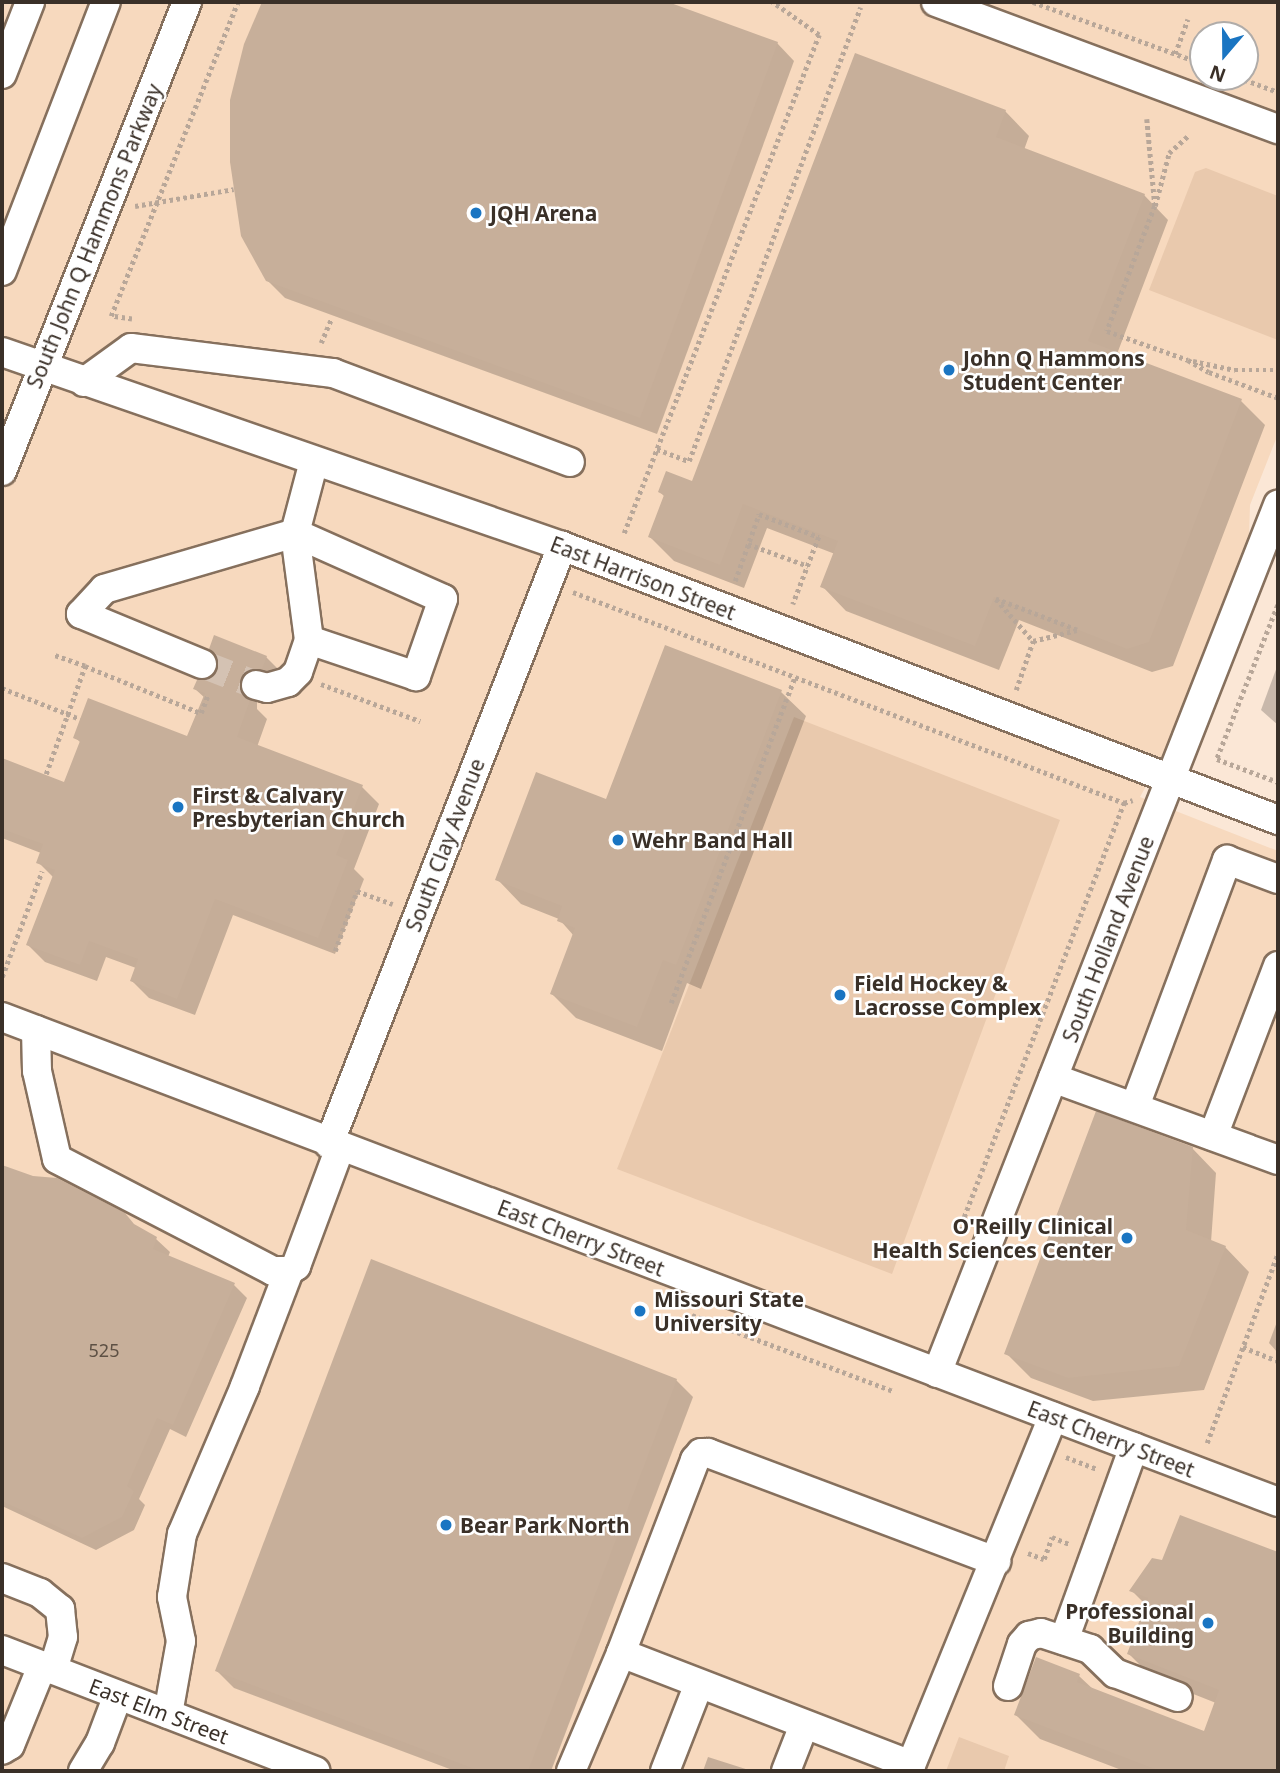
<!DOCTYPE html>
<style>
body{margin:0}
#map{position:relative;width:1280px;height:1773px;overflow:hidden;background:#fbe7d6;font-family:"Noto Sans",sans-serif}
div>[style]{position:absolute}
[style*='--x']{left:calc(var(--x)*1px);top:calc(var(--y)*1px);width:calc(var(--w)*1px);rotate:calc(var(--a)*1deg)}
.built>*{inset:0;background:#f7d9be}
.green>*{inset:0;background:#e9c9ad}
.shadow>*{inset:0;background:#0003}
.building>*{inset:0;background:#c7af9a}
.minor-tunnel>*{height:28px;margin-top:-14px;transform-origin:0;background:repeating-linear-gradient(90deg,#d4c2b3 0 28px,transparent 0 42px)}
.path>*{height:4.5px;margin-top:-2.25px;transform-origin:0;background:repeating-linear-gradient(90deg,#b8a799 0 3.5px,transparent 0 7px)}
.roads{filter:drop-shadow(2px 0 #86705d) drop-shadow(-2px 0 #86705d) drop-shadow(0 2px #86705d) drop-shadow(0 -2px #86705d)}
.minor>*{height:28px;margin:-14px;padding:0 14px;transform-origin:14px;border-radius:14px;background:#fff}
.dots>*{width:19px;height:19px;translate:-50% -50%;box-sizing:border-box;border:4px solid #fff;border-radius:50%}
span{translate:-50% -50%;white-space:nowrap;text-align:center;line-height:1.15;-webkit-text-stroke:5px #fff;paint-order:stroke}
.number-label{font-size:18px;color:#5d5044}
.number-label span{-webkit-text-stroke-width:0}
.poi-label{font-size:21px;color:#3a3028;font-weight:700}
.left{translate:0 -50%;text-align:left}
.right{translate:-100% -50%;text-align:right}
.street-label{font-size:21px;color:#3a3028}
.frame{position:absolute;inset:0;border:4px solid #3a3028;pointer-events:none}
.north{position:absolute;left:1189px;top:21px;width:70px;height:70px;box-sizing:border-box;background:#fff;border:2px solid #b0aca9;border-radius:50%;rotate:200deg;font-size:19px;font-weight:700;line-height:28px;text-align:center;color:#3a3028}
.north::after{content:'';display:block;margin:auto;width:24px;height:32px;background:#1a75c2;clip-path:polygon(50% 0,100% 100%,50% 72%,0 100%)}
</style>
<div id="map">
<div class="built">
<i style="clip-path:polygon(evenodd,2px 2px,1278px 2px,1278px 434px,1250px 505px,1249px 538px,1171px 741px,1140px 797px,1278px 851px,1278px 1771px,2px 1771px,2px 2px,1203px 35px,1245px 35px,1245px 77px,1203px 77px,1203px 35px)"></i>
</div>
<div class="green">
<i style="clip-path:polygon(1206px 168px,1278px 196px,1278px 340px,1149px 290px,1195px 172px)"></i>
<i style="clip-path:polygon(794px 717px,1060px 820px,892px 1274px,617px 1169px)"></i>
<i style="clip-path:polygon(959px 1737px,1009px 1756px,1004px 1771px,946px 1771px)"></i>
</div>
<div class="shadow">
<i style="clip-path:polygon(263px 2px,663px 2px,777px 43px,794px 61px,657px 434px,285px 298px,267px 280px,246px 45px)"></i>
<i style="clip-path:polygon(1005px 111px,1029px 136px,1024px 150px,1144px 195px,1168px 220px,1117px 354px,1241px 401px,1265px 425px,1173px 666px,1152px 672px,1019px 620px,999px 670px,846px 611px,822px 586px,835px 554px,767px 528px,744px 588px,674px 561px,650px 537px,665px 497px,660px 492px,693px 483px)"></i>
<i style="clip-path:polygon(266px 657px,284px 675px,257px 697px,257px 709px,267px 719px,257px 747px,362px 787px,379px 804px,354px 869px,364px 879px,335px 954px,233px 915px,195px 1015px,149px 998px,132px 981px,136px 968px,106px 957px,97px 981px,45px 962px,28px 945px,54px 878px,38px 862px,41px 853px,2px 838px,2px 760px,65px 784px,81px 743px,75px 737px,188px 738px,205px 698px,195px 689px)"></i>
<i style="clip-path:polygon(1278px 664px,1278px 725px,1261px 710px)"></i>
<i style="clip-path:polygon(781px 692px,806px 716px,701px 989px,687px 983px,662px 1051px,576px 1018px,552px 994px,574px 936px,559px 919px,521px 904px,497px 879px,607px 802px)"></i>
<i style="clip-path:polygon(1192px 1148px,1216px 1173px,1211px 1242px,1225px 1247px,1249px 1272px,1204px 1390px,1093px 1401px,1031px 1378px,1006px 1353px)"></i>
<i style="clip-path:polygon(2px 1167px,138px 1228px,156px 1239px,170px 1252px,168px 1257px,234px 1285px,247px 1298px,186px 1437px,170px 1429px,139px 1499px,145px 1505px,134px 1530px,96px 1550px,2px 1506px)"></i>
<i style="clip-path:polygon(1278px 1319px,1278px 1353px,1269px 1343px)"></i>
<i style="clip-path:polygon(676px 1380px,693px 1397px,551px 1771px,455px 1771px,234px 1688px,217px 1671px)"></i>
<i style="clip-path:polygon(1181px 1517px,1278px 1554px,1278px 1771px,1124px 1771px,1040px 1739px,1016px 1715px,1037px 1659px,1079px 1676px,1095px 1691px,1205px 1733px,1216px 1703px,1153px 1678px,1129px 1654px,1147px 1606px,1131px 1590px,1164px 1563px)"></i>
<i style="clip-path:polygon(708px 1757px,752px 1771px,703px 1771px)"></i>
</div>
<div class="building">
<i style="clip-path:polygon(262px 2px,668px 2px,778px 42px,640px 418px,266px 281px,241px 236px,230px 162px,230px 100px,244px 44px)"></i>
<i style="clip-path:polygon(855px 53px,1006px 110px,996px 137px,1145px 194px,1088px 341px,1242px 399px,1149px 642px,1127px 649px,994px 597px,975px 646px,820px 587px,838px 541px,743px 504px,720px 565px,648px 537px,664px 495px,658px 492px,666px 471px,692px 481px)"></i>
<i style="clip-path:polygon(214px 635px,267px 656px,262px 669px,251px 669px,240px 680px,240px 690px,250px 700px,237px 737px,363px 785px,336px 855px,348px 860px,318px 938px,215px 899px,177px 999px,130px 981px,138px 959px,89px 941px,80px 965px,26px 945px,55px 870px,36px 863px,43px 844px,2px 829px,2px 758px,64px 782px,80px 741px,73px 738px,88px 698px,187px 736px,205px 693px,193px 689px,197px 680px,212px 678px,218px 670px,216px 654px,209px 649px)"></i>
<i style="clip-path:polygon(665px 645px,782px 690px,676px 965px,663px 960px,637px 1027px,550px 994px,575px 928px,557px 921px,562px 906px,495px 880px,536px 772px,606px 799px)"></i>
<i style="clip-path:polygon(1096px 1111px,1193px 1147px,1186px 1230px,1226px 1246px,1179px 1366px,1068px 1378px,1004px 1354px)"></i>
<i style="clip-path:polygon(2px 1165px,33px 1176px,57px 1178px,125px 1213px,134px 1224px,157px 1237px,153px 1249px,235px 1283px,173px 1425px,157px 1418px,127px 1486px,134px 1491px,122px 1517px,82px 1538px,2px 1501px)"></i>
<i style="clip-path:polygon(371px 1259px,677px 1379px,528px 1771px,480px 1771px,215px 1671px)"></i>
<i style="clip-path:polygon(1180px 1515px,1278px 1552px,1278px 1771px,1160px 1771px,1014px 1715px,1036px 1657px,1080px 1674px,1077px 1682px,1204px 1731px,1219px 1690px,1127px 1654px,1148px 1598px,1129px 1591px,1152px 1558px,1162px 1560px)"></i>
</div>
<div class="minor-tunnel">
<i style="--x:202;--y:664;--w:58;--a:21.3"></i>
</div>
<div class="path">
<i style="--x:1033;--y:2;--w:181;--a:20"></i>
<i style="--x:1175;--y:54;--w:37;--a:-70"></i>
<i style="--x:1238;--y:77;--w:43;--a:20.6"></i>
<i style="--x:1147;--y:119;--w:87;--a:84.7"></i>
<i style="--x:1155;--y:206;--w:55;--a:-75.2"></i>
<i style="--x:1169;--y:153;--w:27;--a:-42"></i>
<i style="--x:135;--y:206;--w:100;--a:-9.7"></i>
<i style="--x:1155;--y:206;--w:134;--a:111"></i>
<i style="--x:1107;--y:331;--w:86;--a:19.7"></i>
<i style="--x:1188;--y:360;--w:24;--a:30"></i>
<i style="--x:1209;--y:372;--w:74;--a:20.6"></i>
<i style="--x:132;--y:319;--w:21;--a:-172"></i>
<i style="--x:111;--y:316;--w:339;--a:-68"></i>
<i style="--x:321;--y:343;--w:26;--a:-67"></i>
<i style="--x:1193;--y:361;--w:43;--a:12.1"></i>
<i style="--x:1235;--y:370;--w:43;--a:0"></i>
<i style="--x:657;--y:449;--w:34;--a:21"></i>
<i style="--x:689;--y:461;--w:485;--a:-69.3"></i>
<i style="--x:624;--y:533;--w:535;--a:-68.62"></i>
<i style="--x:819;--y:35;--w:57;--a:-144.9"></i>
<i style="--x:748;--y:544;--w:64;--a:20.1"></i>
<i style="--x:735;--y:581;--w:71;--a:-70.3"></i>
<i style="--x:759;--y:514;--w:64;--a:21"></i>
<i style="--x:819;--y:537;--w:72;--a:111.2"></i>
<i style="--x:573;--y:592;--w:590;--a:20.95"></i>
<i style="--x:1278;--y:605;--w:166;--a:111.6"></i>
<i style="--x:1217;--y:759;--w:65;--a:20.7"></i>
<i style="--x:85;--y:666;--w:125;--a:22.1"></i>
<i style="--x:201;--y:713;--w:19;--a:-69"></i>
<i style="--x:321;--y:684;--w:106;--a:20.5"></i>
<i style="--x:2;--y:688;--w:84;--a:21.7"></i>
<i style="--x:1016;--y:690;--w:52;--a:-70.9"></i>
<i style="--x:1033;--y:641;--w:45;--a:-14"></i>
<i style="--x:1077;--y:630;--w:87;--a:-159.1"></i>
<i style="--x:996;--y:599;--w:56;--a:48.6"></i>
<i style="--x:46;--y:774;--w:115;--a:-70.1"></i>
<i style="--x:85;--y:666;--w:34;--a:-161"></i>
<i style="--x:335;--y:951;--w:64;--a:-69.9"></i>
<i style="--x:357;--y:891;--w:38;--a:20"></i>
<i style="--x:2;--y:977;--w:113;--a:-69.3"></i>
<i style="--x:671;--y:1003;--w:349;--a:-69.2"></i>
<i style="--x:959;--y:1230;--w:458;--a:-68.9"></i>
<i style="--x:1124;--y:803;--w:9;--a:-18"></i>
<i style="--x:692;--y:1315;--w:215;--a:20.7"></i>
<i style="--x:1243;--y:1347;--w:38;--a:22"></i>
<i style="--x:1207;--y:1443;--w:203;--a:-69.5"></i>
<i style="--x:1066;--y:1457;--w:33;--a:21"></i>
<i style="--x:1028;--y:1553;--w:17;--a:21"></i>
<i style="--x:1044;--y:1559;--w:23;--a:-70"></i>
<i style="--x:1052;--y:1537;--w:18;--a:22"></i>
</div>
<div class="roads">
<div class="minor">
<i style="--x:936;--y:2;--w:365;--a:20.4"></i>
<i style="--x:2;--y:74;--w:77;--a:-68.7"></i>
<i style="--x:2;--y:271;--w:288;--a:-68.9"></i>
<i style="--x:2;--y:352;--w:593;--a:19.11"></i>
<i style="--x:562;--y:546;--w:767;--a:20.94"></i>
<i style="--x:84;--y:382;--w:58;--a:-35.9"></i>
<i style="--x:131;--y:348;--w:204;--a:7.1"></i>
<i style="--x:333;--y:373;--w:253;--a:20.6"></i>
<i style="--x:2;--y:471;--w:504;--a:-68.47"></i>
<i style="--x:202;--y:664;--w:131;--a:-157.5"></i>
<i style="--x:81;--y:614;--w:34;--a:-47"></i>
<i style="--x:104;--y:589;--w:199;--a:-16.3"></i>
<i style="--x:295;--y:533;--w:162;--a:24"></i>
<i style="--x:443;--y:599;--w:82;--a:109.3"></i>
<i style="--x:416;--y:676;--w:113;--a:-161.4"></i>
<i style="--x:309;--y:640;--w:108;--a:-97.5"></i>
<i style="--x:295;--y:533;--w:74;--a:-75.2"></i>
<i style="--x:256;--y:685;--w:11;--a:15"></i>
<i style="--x:267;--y:688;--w:22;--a:-16"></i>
<i style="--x:288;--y:682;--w:14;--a:-45"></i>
<i style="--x:298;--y:672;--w:34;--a:-71"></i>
<i style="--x:2;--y:1017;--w:1365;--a:20.81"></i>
<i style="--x:36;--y:1030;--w:41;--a:88.6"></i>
<i style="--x:37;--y:1071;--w:90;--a:77.2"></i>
<i style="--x:57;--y:1159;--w:243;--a:27.4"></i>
<i style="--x:273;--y:1271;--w:16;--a:0"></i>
<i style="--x:289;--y:1271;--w:9;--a:-36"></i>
<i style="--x:296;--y:1266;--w:126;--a:-69.6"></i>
<i style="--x:1053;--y:1078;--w:239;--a:20"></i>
<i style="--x:1135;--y:1106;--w:263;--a:-69.5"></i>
<i style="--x:1227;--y:860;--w:54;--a:20.4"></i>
<i style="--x:1213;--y:1136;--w:182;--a:-69.1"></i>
<i style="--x:329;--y:1144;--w:642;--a:-68.71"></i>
<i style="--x:937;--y:1373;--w:933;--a:-68.55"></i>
<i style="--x:2;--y:1578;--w:41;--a:21.5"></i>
<i style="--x:40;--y:1593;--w:26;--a:39"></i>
<i style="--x:60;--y:1609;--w:28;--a:84"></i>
<i style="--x:63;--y:1637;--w:34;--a:107"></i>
<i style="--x:1064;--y:1640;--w:205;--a:-70.1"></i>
<i style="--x:2;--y:1650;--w:336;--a:21.1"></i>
<i style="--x:621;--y:1653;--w:207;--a:-69"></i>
<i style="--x:695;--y:1460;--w:9;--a:-49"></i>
<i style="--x:701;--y:1453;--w:7;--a:0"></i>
<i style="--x:708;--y:1453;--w:308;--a:20.6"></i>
<i style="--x:1008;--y:1686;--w:44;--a:-71.6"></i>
<i style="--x:1022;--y:1644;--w:11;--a:-49"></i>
<i style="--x:1029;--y:1636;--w:12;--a:-14"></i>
<i style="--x:1041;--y:1633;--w:52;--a:18.1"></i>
<i style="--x:1090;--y:1649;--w:35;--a:44"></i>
<i style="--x:1115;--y:1673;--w:67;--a:20.9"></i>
<i style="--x:168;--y:1714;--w:74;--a:-79.9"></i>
<i style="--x:181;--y:1641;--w:45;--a:-101.6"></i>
<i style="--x:172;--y:1597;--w:64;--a:-81"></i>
<i style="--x:182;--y:1534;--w:161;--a:-66.9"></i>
<i style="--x:245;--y:1386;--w:123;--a:-69.1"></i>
<i style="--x:2;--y:1750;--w:9;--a:-32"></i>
<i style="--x:10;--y:1745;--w:85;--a:-67.9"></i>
<i style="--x:83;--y:1771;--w:33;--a:-59"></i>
<i style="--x:100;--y:1743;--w:51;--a:-69.4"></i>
<i style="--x:571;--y:1771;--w:128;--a:-67"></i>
<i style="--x:621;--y:1653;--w:311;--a:21.1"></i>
<i style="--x:911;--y:1765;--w:376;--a:-67.8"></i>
<i style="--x:665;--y:1771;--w:93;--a:-68.7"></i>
<i style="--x:786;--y:1771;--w:49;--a:-68.6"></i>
</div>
</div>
<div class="dots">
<i style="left:476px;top:213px;background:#1a75c2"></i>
<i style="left:949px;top:370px;background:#1a75c2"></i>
<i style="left:178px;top:807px;background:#1a75c2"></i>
<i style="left:618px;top:840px;background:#1a75c2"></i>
<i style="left:840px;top:995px;background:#1a75c2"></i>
<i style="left:1127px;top:1238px;background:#1a75c2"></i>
<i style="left:640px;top:1311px;background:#1a75c2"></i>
<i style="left:446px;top:1525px;background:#1a75c2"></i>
<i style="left:1208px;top:1623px;background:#1a75c2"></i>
</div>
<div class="number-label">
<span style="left:104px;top:1350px">525</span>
</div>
<div class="poi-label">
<span class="left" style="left:490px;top:213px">JQH Arena</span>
<span class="left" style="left:963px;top:370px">John Q Hammons<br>Student Center</span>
<span class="left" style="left:192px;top:807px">First &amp; Calvary<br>Presbyterian Church</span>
<span class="left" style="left:632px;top:840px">Wehr Band Hall</span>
<span class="left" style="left:854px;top:995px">Field Hockey &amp;<br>Lacrosse Complex</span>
<span class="right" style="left:1113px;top:1238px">O'Reilly Clinical<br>Health Sciences Center</span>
<span class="left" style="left:654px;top:1311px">Missouri State<br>University</span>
<span class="left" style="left:460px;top:1525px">Bear Park North</span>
<span class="right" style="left:1194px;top:1623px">Professional<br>Building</span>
</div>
<div class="street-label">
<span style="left:94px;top:236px;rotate:-68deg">South John Q Hammons Parkway</span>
<span style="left:643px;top:578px;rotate:21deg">East Harrison Street</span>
<span style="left:445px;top:845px;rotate:-69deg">South Clay Avenue</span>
<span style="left:1108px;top:939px;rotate:-69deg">South Holland Avenue</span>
<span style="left:581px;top:1238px;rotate:21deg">East Cherry Street</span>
<span style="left:1111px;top:1439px;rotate:21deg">East Cherry Street</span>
<span style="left:159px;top:1711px;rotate:21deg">East Elm Street</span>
</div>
<div class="frame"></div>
<div class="north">N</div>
</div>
